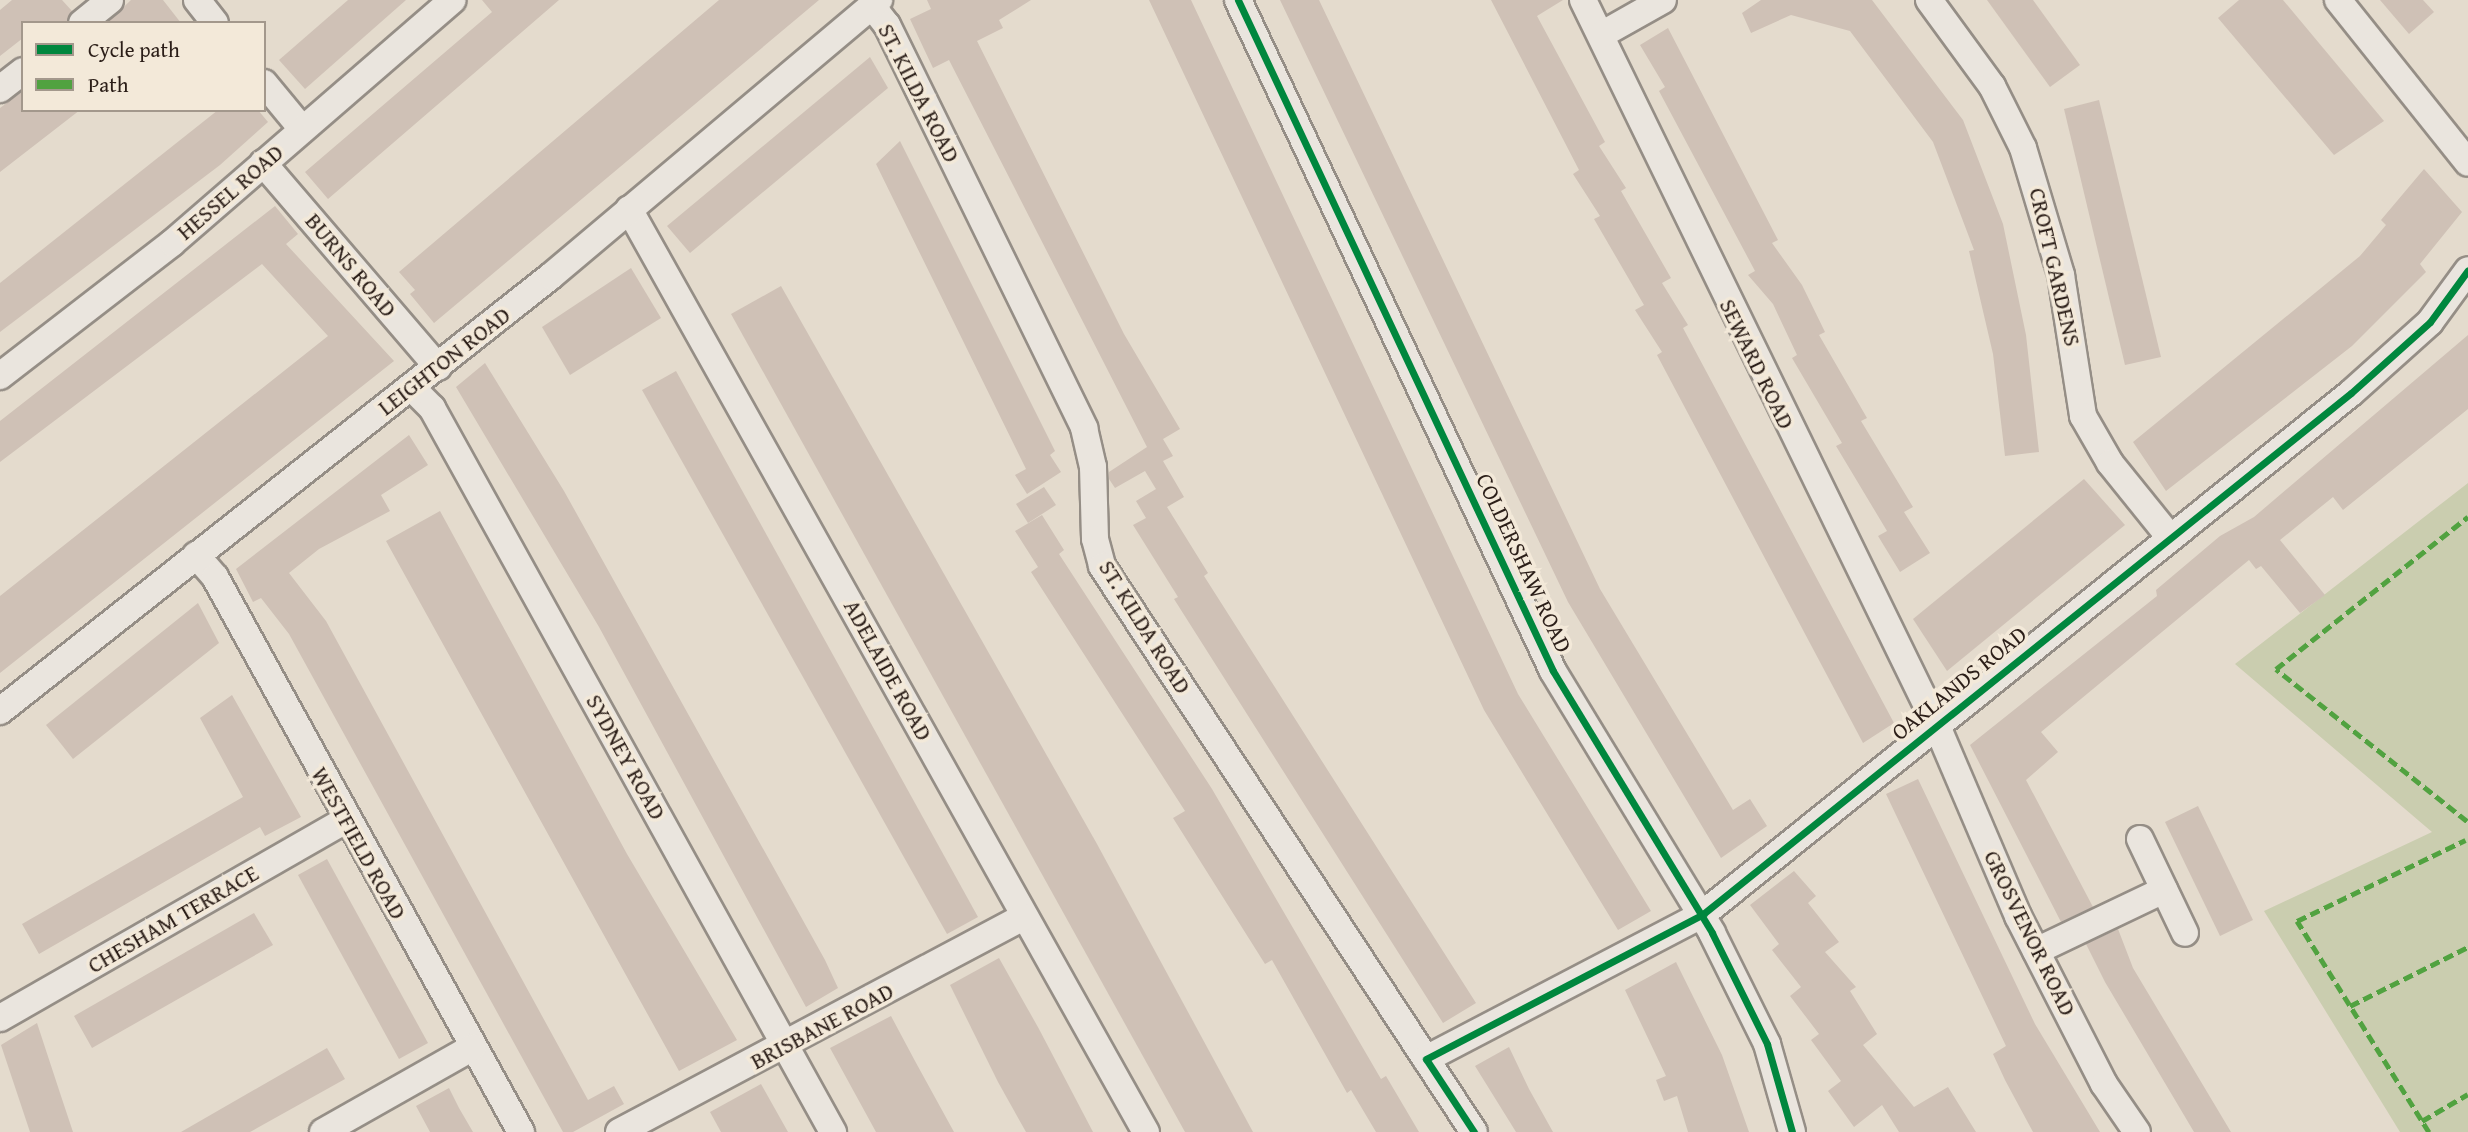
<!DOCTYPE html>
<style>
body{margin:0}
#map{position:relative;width:2468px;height:1132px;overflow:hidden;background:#e4dbcd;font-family:"Gentium Book Plus",serif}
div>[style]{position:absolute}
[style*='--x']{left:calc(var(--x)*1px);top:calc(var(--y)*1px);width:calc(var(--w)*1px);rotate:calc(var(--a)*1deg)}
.green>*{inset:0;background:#cacdaf}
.building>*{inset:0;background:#cfc1b6}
.roads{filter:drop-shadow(2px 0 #958e86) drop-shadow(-2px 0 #958e86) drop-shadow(0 2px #958e86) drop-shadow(0 -2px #958e86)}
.minor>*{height:26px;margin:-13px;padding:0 13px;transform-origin:13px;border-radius:13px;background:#eae5de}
.quiet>*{height:5px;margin-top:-2.5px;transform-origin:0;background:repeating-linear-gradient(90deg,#51a240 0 10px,transparent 0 15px)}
.cycleway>*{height:7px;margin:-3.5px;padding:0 3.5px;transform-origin:3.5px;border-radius:3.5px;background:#00873e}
span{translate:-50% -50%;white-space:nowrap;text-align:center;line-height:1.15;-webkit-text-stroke:7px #f3e9d9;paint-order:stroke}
.street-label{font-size:23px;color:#2b1e18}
.legend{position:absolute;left:21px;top:21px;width:245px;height:91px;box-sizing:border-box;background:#f3e9d9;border:2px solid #a3988c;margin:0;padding:9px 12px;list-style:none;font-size:21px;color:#2b1e18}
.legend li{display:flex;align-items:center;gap:14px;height:35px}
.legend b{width:35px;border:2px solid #a3988c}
</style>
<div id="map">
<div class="green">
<i style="clip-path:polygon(2468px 483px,2468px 1132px,2400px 1132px,2264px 911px,2432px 832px,2235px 664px)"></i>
</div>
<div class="building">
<i style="clip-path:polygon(12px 0,62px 0,72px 11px,67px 23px,23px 23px,23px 38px,0 56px,0 10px)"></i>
<i style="clip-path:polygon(131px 0,163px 0,181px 23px,107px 23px)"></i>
<i style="clip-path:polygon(348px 0,406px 0,305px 89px,279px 60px)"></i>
<i style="clip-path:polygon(482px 0,559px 0,328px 199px,305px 172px,492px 12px)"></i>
<i style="clip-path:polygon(719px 0,819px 0,434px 323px,410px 294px,415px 290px,399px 272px)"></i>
<i style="clip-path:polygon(927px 0,1031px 0,999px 20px,1003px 28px,977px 41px,1124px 334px,1180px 429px,1163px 439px,1173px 456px,1163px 461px,1184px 497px,1167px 507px,1208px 573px,1204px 576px,1476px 1003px,1443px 1023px,1174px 599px,1178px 597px,1133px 525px,1146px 518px,1136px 501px,1156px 489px,1159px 494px,1145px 471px,1115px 488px,1109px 479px,1109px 472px,1147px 447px,949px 60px,933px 68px,924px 49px,910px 19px,931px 9px)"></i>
<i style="clip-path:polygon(1149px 0,1191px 0,1518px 694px,1651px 911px,1618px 930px,1484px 710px)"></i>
<i style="clip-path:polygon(1280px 0,1319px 0,1600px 589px,1733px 810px,1750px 799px,1767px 826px,1721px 858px,1568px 602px)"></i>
<i style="clip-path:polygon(1491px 0,1563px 0,1537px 16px,1605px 142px,1599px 146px,1626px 188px,1621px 191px,1671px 278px,1662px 283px,1688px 325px,1683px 328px,1894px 723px,1863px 743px,1657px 355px,1662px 352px,1635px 310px,1644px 305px,1594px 219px,1600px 216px,1573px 174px,1579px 170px)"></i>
<i style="clip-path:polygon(1761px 0,1872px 0,1963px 120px,2003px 224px,2026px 335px,2039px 452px,2005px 456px,1993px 354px,1969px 251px,1974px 250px,1933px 142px,1850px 31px,1791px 15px,1751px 33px,1742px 13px)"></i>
<i style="clip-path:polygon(1987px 0,2033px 0,2080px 65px,2050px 87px)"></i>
<i style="clip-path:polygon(2239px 0,2283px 0,2384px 121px,2334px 155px,2218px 18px)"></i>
<i style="clip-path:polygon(2380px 0,2423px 0,2434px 12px,2409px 34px)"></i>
<i style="clip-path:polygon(1668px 28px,1778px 240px,1772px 243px,1802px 285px,1825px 332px,1819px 335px,1867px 418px,1861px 421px,1913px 507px,1904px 512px,1930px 553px,1900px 572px,1878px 536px,1887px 531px,1836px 446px,1842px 443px,1792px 358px,1797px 355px,1773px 304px,1748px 275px,1755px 271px,1659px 91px,1665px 87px,1640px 45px)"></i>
<i style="clip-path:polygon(870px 57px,888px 88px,690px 253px,667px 226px)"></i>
<i style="clip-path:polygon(23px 91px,23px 110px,80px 110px,0 172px,0 108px)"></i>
<i style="clip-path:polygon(2099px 100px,2161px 357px,2125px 365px,2064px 109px)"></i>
<i style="clip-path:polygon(218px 110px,258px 110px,268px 122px,220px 165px,0 332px,0 283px)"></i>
<i style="clip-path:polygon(900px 141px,1055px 451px,1050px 455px,1061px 472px,1027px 494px,1015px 475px,1026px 469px,876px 164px)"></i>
<i style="clip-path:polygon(2424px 169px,2462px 212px,2420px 264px,2426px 272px,2352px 346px,2166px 491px,2133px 442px,2360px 256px,2386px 225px,2381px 220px)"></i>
<i style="clip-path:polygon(275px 206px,298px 234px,286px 244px,394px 361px,0 673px,0 596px,328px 336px,262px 264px,0 462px,0 421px)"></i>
<i style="clip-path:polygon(631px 268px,661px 318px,570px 375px,542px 327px)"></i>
<i style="clip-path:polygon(781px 286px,1097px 844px,1253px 1132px,1185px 1132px,731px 314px)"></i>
<i style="clip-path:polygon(2468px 335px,2468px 409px,2343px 510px,2333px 497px,2280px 540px,2325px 595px,2300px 613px,2261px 566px,2256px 569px,2249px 560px,2041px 732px,2058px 752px,2026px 780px,2093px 907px,2061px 922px,1970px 745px,2157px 596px,2156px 590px,2220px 536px,2254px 517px)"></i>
<i style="clip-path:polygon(485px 363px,564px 491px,825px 960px,838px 988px,806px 1007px,599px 627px,456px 387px)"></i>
<i style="clip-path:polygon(676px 371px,978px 917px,947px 934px,642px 390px)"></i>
<i style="clip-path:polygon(409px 435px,428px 465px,381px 495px,390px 511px,319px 549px,289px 573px,326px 621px,588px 1100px,614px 1086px,624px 1104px,573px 1132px,563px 1132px,289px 634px,261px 598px,253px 602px,236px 569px)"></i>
<i style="clip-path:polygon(2084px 479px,2125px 525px,1947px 671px,1913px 619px)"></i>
<i style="clip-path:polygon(1044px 487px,1056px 505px,1028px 523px,1016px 504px)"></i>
<i style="clip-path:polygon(440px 511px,627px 854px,737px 1040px,679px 1071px,386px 541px)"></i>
<i style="clip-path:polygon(1042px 515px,1064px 550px,1059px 554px,1212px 789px,1381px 1079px,1386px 1076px,1419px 1132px,1376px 1132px,1351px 1090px,1347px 1093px,1272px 960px,1265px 964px,1173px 818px,1185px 811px,1031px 572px,1038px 567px,1015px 531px)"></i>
<i style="clip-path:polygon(198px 603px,219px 643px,73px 759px,46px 725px)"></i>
<i style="clip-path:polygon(232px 695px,301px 817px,265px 836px,260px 827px,39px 954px,22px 924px,243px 797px,200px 718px)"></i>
<i style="clip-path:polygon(1918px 779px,2035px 1024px,2100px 1132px,2033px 1132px,2005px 1080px,1993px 1054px,2006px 1046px,1886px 794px)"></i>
<i style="clip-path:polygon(2198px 806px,2253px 920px,2220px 936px,2165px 822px)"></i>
<i style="clip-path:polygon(327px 859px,428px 1043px,399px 1059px,298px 875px)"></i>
<i style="clip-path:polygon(1794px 871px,1816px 896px,1808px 903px,1839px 942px,1825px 952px,1856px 987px,1850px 991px,1877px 1034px,1863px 1045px,1914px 1107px,1948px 1087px,1976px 1132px,1899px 1132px,1882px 1105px,1854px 1127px,1828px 1091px,1841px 1081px,1811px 1040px,1819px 1034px,1790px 996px,1801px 987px,1772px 950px,1779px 944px,1750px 905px)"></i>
<i style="clip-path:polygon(254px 913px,273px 945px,92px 1048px,74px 1016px)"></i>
<i style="clip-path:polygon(2118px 929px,2133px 968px,2231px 1132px,2194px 1132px,2105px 982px,2086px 944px)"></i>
<i style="clip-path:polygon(999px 958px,1039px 1029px,1093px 1132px,1026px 1132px,998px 1082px,950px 985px)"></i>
<i style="clip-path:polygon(1676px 962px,1722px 1055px,1749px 1132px,1688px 1132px,1677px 1096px,1664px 1101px,1656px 1080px,1666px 1076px,1625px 990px)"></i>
<i style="clip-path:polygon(891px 1016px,915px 1061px,954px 1132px,876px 1132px,830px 1048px)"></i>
<i style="clip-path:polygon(37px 1023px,60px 1093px,73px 1132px,30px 1132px,1px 1045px)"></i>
<i style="clip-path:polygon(1509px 1047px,1529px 1089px,1553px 1132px,1516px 1132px,1475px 1066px)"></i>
<i style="clip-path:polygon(327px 1048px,345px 1079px,250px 1132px,181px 1132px)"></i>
<i style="clip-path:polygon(761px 1084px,788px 1132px,721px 1132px,710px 1112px)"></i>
<i style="clip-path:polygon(449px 1088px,459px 1108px,473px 1132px,430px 1132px,416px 1106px)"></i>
</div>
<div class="roads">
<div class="minor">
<i style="--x:197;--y:0;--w:29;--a:52"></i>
<i style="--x:1238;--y:0;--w:741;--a:64.85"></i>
<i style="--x:1553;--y:671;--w:306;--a:58.7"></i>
<i style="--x:1712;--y:933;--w:124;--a:63.6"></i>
<i style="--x:1767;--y:1044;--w:91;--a:74.1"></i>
<i style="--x:1583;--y:0;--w:808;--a:64.01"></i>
<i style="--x:1937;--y:726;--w:207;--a:66.9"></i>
<i style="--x:2018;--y:916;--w:189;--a:62.9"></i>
<i style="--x:2104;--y:1084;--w:58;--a:55.5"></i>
<i style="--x:1929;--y:0;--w:107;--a:53.8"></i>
<i style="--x:1992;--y:86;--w:69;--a:63.4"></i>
<i style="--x:2023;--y:148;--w:133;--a:73.3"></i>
<i style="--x:2061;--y:275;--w:143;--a:81.1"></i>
<i style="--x:2083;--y:416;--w:54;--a:60.1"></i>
<i style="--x:2110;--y:463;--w:92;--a:51.1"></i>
<i style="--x:2338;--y:0;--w:208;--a:51.4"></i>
<i style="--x:872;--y:6;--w:24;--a:52"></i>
<i style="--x:887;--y:25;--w:449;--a:63.9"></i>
<i style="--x:1084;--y:428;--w:40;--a:77"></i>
<i style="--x:1093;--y:467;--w:72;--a:88.4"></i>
<i style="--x:1095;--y:539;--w:28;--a:75"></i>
<i style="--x:1102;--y:566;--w:677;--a:56.69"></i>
<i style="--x:82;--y:23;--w:36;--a:-39"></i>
<i style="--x:1601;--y:35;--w:71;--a:-29.4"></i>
<i style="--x:264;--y:83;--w:60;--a:50.4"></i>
<i style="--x:0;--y:89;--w:29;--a:-38"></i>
<i style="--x:263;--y:163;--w:269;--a:49.4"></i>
<i style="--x:629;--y:209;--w:1058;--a:60.75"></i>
<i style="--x:0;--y:376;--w:217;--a:-37.7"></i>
<i style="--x:172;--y:243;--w:371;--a:-40.9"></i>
<i style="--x:411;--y:387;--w:30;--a:45"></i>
<i style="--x:432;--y:408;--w:828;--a:61.02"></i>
<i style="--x:196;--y:555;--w:29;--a:49"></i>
<i style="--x:215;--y:577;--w:634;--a:61.13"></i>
<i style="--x:0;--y:711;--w:702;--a:-38.29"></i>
<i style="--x:551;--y:276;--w:429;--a:-40.1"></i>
<i style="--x:2140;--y:839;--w:104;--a:64.4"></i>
<i style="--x:2036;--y:951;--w:142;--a:-25.5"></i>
<i style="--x:0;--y:1018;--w:399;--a:-29.8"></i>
<i style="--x:1426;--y:1059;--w:313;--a:-27.6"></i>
<i style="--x:1703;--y:914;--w:831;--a:-38.8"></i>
<i style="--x:2351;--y:393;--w:106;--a:-41.9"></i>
<i style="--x:2430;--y:322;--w:64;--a:-53.8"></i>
<i style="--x:323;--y:1132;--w:172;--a:-29.5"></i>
<i style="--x:619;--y:1132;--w:458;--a:-28"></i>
</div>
</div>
<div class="quiet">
<i style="--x:2467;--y:821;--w:244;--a:-141.5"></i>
<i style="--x:2276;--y:669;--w:245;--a:-38.4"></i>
<i style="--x:2350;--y:1006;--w:132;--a:-26.6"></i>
<i style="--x:2422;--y:1121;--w:53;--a:-30.4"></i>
<i style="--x:2429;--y:1132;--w:249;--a:-122"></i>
<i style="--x:2297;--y:921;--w:187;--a:-25.7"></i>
</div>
<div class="cycleway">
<i style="--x:1238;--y:0;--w:741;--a:64.85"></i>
<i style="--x:1553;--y:671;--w:306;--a:58.7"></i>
<i style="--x:1712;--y:933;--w:124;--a:63.6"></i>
<i style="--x:1767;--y:1044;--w:91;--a:74.1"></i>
<i style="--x:1474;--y:1132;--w:87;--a:-123.3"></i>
<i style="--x:1426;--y:1059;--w:313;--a:-27.6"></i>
<i style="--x:1703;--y:914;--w:831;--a:-38.8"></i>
<i style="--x:2351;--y:393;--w:106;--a:-41.9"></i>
<i style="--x:2430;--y:322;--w:64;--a:-53.8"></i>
</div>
<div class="street-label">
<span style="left:919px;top:93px;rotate:63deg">ST. KILDA ROAD</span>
<span style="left:230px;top:192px;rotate:-41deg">HESSEL ROAD</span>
<span style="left:351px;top:265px;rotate:50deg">BURNS ROAD</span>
<span style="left:2055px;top:267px;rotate:77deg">CROFT GARDENS</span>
<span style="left:444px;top:361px;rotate:-38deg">LEIGHTON ROAD</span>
<span style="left:1757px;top:364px;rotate:64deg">SEWARD ROAD</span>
<span style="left:1524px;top:563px;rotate:65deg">COLDERSHAW ROAD</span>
<span style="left:1145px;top:627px;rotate:58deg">ST. KILDA ROAD</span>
<span style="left:888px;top:670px;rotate:61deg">ADELAIDE ROAD</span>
<span style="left:1959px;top:683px;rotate:-39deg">OAKLANDS ROAD</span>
<span style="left:626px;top:757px;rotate:61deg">SYDNEY ROAD</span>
<span style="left:359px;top:843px;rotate:61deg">WESTFIELD ROAD</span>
<span style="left:173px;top:919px;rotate:-30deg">CHESHAM TERRACE</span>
<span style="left:2030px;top:933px;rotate:64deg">GROSVENOR ROAD</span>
<span style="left:822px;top:1026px;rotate:-28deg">BRISBANE ROAD</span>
</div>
<ul class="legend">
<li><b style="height:9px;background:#00873e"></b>Cycle path</li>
<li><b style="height:9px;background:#51a240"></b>Path</li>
</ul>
</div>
